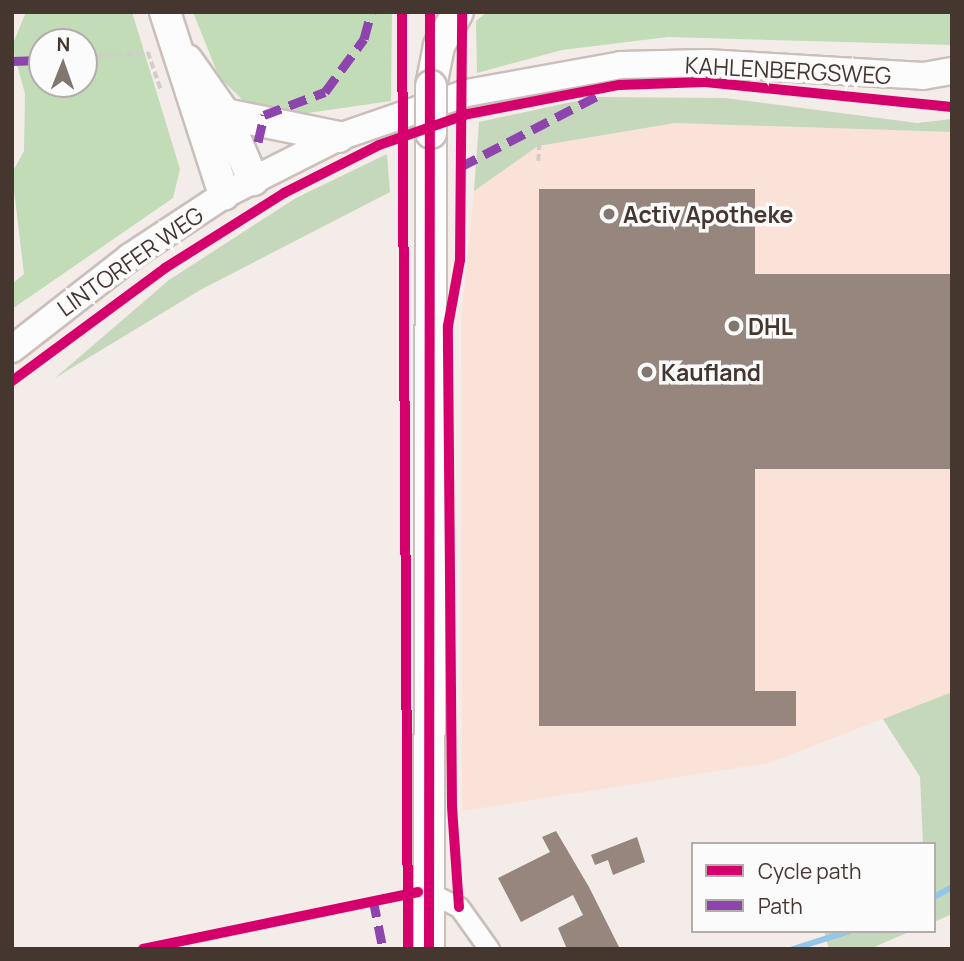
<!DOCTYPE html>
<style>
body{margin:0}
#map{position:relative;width:964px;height:961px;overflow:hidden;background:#f4ece8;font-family:Manrope,sans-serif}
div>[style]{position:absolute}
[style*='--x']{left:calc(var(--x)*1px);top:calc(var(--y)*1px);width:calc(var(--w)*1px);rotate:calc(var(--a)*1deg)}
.built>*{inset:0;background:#fae2d8}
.green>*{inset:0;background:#c5d8bb}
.forest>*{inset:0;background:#c1dcb6}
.stream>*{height:6px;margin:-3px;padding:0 3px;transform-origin:3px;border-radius:3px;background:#93c6e8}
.building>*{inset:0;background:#96867e}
.path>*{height:3.5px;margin-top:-1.75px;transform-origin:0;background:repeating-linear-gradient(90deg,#d0cdca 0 7px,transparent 0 10.5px)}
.roads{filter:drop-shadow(2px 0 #cabfbb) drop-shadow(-2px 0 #cabfbb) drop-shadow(0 2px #cabfbb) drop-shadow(0 -2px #cabfbb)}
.minor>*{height:19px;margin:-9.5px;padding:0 9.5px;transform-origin:9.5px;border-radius:9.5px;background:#fdfcfc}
.secondary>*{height:26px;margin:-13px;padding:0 13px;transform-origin:13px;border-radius:13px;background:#fdfcfc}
.primary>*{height:30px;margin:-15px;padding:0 15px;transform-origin:15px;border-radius:15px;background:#fdfcfc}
.bridges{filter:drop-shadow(2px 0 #cabfbb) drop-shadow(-2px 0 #cabfbb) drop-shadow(0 2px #cabfbb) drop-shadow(0 -2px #cabfbb)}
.primary-bridge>*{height:30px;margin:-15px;padding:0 15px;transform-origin:15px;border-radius:15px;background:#fdfcfc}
.quiet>*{height:9px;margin-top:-4.5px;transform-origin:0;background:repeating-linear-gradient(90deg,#8e44ad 0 18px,transparent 0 27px)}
.cycleway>*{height:10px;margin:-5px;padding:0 5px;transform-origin:5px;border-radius:5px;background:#d6006c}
.dots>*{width:19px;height:19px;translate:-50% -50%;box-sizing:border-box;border:4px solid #fbfbfb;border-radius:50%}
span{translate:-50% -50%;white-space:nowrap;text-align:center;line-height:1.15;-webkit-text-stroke:7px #fbfbfb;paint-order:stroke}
.street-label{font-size:23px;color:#453630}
.poi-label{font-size:23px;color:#453630;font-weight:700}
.left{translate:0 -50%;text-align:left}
.frame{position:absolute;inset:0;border:14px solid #453630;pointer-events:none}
.legend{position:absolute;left:691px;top:842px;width:245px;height:91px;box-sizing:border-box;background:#fbfbfb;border:2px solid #b2acaa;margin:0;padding:9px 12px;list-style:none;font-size:21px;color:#453630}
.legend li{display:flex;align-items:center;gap:14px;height:35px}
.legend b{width:35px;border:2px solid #b2acaa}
.north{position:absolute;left:28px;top:28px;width:70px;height:70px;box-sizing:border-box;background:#fbfbfb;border:2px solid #b2acaa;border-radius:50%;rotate:1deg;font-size:19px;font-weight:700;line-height:28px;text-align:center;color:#453630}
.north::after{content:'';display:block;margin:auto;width:24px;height:32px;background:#827670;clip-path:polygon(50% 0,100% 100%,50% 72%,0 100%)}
</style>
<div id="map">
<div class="built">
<i style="clip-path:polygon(675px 123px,952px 132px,952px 692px,769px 763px,462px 811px,461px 320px,474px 191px,538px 146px)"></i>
</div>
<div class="green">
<i style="clip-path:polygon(595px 97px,725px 98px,917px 123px,952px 119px,952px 132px,675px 123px,538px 146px,474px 191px,479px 122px)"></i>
<i style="clip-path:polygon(387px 154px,390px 192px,202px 289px,55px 378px,169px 280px,296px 198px)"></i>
<i style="clip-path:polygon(952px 692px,952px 914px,934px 922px,934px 844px,923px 844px,920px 777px,883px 719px)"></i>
<i style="clip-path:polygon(824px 931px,911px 931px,870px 949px,829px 949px)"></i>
</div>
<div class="forest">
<i style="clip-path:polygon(evenodd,26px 12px,132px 12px,180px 169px,173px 198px,12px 309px,12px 284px,24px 274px,12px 173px,24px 151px,25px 94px,12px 46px,26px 12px,42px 42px,84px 42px,84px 84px,42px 84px,42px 42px)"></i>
<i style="clip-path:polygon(193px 12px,392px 12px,391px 101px,287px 116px,249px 106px,219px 77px)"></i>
<i style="clip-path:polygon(487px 12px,952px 12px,952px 45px,668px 37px,562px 50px,477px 73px,476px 21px)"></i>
</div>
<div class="stream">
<i style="--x:934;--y:897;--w:21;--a:-29"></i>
<i style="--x:793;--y:949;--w:60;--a:-17.5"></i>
</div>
<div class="building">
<i style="clip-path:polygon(539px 189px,755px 189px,755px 274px,952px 274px,952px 469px,755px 469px,755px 691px,796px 691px,796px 726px,539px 726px)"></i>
<i style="clip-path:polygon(556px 831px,589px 887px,619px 947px,567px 949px,558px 928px,583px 915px,573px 895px,521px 922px,498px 878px,550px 852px,542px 837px)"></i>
<i style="clip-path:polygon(637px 837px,645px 862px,613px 875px,608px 860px,595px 865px,591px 855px)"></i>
</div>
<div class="path">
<i style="--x:84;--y:58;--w:64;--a:-5.4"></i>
<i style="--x:148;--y:52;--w:40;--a:71.1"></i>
<i style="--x:538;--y:161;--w:32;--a:-86"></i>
</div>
<div class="roads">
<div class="minor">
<i style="--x:428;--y:892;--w:34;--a:26"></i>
<i style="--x:459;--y:907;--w:52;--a:54.5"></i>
</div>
<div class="secondary">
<i style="--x:12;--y:349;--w:150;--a:-37.9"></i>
<i style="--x:130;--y:257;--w:113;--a:-33.4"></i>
<i style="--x:224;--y:195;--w:129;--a:-26.8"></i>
<i style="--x:339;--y:137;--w:135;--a:-19"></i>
<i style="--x:467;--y:93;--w:157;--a:-10.3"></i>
<i style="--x:621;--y:65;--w:85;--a:-1.3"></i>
<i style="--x:706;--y:63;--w:217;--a:3.4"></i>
<i style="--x:923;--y:76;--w:29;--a:-10"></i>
</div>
<div class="primary">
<i style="--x:165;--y:12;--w:192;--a:72.1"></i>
<i style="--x:187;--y:60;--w:66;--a:54.9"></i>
<i style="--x:225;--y:114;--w:72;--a:67"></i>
<i style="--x:431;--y:86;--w:41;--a:-78.7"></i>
<i style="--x:439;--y:46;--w:39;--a:-61"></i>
<i style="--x:225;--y:114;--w:116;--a:11.4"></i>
<i style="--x:429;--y:949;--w:816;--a:-89.86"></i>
</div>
</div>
<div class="bridges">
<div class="primary-bridge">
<i style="--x:431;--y:133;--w:47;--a:-90"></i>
</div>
</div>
<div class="quiet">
<i style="--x:12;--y:61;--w:30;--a:-2"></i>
<i style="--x:258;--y:142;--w:28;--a:-77"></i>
<i style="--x:264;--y:115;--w:65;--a:-20.7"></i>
<i style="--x:325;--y:92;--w:66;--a:-53.7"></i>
<i style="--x:364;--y:39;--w:28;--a:-75"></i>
<i style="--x:460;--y:167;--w:161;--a:-27.4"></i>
<i style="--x:373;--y:899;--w:51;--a:78.7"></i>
</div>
<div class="cycleway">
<i style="--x:402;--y:12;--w:937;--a:89.63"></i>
<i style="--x:12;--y:381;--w:190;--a:-36.4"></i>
<i style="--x:165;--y:268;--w:141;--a:-32.2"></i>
<i style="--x:284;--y:193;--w:106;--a:-26.8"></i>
<i style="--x:379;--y:145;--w:94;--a:-19.2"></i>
<i style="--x:468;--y:114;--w:154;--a:-10.9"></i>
<i style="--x:619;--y:85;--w:86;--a:-2"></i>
<i style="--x:705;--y:82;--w:248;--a:5.8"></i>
<i style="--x:459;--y:907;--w:101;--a:-94"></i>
<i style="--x:452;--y:806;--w:480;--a:-90.5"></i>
<i style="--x:448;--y:326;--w:67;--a:-79.7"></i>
<i style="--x:460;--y:260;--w:248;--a:-89.5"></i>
<i style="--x:143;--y:949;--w:281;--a:-11.7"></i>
<i style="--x:429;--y:949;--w:937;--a:-89.94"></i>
</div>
<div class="dots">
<i style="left:609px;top:214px;background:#827670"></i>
<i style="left:734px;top:326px;background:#827670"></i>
<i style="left:647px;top:372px;background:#827670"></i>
</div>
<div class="street-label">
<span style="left:788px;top:70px;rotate:3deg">KAHLENBERGSWEG</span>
<span style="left:130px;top:261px;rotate:-35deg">LINTORFER WEG</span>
</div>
<div class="poi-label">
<span class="left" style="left:623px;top:214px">Activ Apotheke</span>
<span class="left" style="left:748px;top:326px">DHL</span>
<span class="left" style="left:661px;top:372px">Kaufland</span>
</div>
<div class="frame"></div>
<ul class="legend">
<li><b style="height:9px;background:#d6006c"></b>Cycle path</li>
<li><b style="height:9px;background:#8e44ad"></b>Path</li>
</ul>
<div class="north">N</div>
</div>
